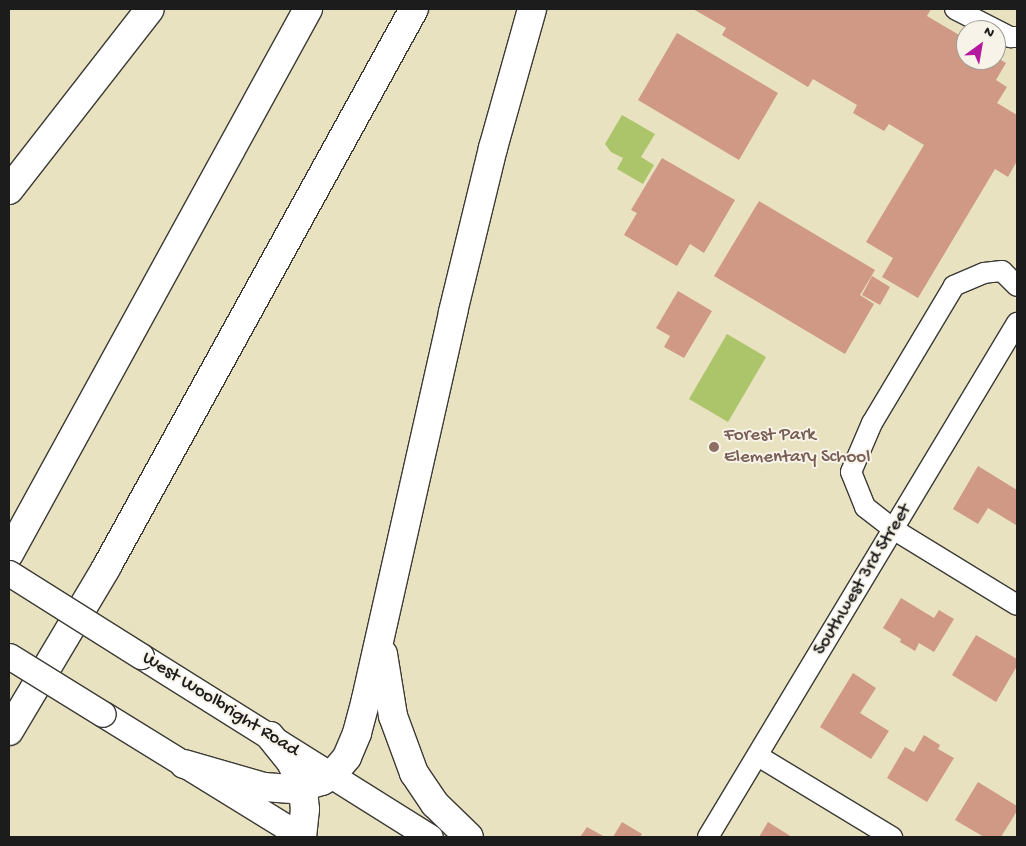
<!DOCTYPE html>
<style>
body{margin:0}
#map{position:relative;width:1026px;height:846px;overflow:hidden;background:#e8e2c0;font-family:"Gochi Hand",sans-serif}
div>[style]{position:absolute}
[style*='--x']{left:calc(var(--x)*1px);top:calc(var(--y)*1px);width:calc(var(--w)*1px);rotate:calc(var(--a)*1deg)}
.green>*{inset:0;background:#adc56a}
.building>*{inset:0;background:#cf9986}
.roads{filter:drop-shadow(1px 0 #3b3a35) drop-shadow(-1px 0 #3b3a35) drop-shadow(0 1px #3b3a35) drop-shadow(0 -1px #3b3a35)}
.minor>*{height:20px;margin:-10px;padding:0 10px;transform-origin:10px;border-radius:10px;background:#fff}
.major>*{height:25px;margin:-12.5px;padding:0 12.5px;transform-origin:12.5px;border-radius:12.5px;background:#fff}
.highway>*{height:28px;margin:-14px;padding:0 14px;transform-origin:14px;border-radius:14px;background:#fff}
.bridges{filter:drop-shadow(1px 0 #3b3a35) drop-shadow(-1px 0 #3b3a35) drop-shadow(0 1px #3b3a35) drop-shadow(0 -1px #3b3a35)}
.major-bridge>*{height:25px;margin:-12.5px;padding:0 12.5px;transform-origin:12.5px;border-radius:12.5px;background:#fff}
.dots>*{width:14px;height:14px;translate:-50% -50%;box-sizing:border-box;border:2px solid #f7f3e8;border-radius:50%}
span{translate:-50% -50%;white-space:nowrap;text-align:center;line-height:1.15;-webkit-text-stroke:4px #f7f3e8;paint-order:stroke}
.education-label{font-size:19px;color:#785e54}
.left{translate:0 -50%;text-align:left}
.street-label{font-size:19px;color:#1c1c1c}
.frame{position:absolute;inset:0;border:10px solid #1c1c1c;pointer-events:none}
.north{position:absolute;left:956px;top:20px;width:50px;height:50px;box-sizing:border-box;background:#f7f3e8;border:1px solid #9f9d96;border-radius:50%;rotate:32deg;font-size:14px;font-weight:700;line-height:20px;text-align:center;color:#1c1c1c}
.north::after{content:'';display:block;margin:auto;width:18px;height:22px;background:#b5179e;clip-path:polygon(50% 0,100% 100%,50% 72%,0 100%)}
</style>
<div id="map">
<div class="green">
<i style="clip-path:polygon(622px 115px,655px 134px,641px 157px,654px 165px,643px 184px,617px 169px,623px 158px,611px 152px,605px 144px)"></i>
<i style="clip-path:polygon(727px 334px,766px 357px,728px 422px,689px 399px)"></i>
</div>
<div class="building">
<i style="clip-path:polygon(693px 9px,931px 9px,927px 16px,966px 39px,966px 60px,996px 60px,996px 57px,1006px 63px,996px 80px,1007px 87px,997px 103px,1017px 115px,1017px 161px,1008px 177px,995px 169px,918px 298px,882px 277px,893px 258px,866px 242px,924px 145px,889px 124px,884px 131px,853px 113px,857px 105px,813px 79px,808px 87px,722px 35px,726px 28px)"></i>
<i style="clip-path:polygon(677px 33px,778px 93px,739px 160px,638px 100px)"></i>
<i style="clip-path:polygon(662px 158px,735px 200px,704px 253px,690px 244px,677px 266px,624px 235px,637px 213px,631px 210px)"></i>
<i style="clip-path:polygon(759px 201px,875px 270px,860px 295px,874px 304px,845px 354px,714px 276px)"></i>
<i style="clip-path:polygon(872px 276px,890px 287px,880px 305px,862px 295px)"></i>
<i style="clip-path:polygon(678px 291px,712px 311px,684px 358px,664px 347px,670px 336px,656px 328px)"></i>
<i style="clip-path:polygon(978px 466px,1017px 490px,1016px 525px,988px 508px,978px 524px,953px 509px)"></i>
<i style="clip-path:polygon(901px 598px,934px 618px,939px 610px,954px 619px,934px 652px,919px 643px,915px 651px,900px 642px,901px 639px,883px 628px)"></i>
<i style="clip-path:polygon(976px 635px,1017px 659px,1017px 666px,996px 702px,952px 675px)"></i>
<i style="clip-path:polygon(853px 673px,876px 688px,860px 713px,889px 731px,871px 759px,820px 727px)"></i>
<i style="clip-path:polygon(924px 735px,940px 745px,938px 749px,954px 758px,927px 802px,887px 778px,905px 747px,914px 752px)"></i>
<i style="clip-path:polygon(978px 782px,1017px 806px,1017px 811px,1001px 837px,984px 837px,955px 820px)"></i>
<i style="clip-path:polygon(622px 822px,642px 834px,640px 837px,613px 837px)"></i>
<i style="clip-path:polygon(768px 822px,792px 837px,759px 837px)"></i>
<i style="clip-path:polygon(587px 827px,605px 837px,580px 837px)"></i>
</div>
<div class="roads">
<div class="minor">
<i style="--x:955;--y:9;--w:62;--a:27"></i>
<i style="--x:1010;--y:37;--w:7;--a:0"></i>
<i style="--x:1017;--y:286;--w:21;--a:-135"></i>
<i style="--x:1002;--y:271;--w:18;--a:174"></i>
<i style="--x:984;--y:273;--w:33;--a:157"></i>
<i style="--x:954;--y:286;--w:160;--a:120.9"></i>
<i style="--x:872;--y:423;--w:53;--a:113.2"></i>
<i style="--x:851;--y:472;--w:38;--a:68"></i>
<i style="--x:865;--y:507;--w:36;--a:38"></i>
<i style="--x:893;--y:529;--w:145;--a:31.5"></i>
<i style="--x:758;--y:756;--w:157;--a:31.2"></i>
<i style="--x:708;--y:837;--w:600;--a:-58.99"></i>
</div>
<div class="major">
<i style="--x:141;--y:656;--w:341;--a:32.1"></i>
<i style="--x:103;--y:714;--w:234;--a:31.7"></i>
</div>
<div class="highway">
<i style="--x:9;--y:190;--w:229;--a:-52.1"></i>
<i style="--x:9;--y:554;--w:622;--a:-61.25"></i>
<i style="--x:383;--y:654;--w:63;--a:80.8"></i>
<i style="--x:393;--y:716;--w:61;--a:69.8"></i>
<i style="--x:414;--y:773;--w:37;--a:56"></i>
<i style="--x:435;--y:804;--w:47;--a:44.1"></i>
<i style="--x:9;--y:731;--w:190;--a:-59.2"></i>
<i style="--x:106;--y:568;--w:638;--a:-61.15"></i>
<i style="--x:270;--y:736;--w:33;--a:51"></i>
<i style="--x:291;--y:762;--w:29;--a:65"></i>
<i style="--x:303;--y:788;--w:21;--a:85"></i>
<i style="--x:305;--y:809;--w:28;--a:96"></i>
<i style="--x:184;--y:764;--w:83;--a:16"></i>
<i style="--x:264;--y:787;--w:31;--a:4"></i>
<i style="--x:295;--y:789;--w:28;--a:-17"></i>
<i style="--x:322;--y:781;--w:12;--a:-31"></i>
<i style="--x:332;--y:775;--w:23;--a:-50"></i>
<i style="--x:347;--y:757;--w:26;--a:-67"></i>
<i style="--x:357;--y:733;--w:35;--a:-75"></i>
<i style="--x:366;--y:699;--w:397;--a:-77.3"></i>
<i style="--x:453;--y:312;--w:169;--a:-76.3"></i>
<i style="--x:493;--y:148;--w:144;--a:-74.3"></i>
</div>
</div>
<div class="bridges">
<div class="major-bridge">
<i style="--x:9;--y:573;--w:156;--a:32.2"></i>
<i style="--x:9;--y:656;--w:110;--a:31.7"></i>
</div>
</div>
<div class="dots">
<i style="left:714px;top:447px;background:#8d6e63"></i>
</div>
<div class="education-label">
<span class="left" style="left:724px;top:447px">Forest Park<br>Elementary School</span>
</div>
<div class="street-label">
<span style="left:863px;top:580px;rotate:-59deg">Southwest 3rd Street</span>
<span style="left:220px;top:705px;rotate:32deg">West Woolbright Road</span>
</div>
<div class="frame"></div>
<div class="north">N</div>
</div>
